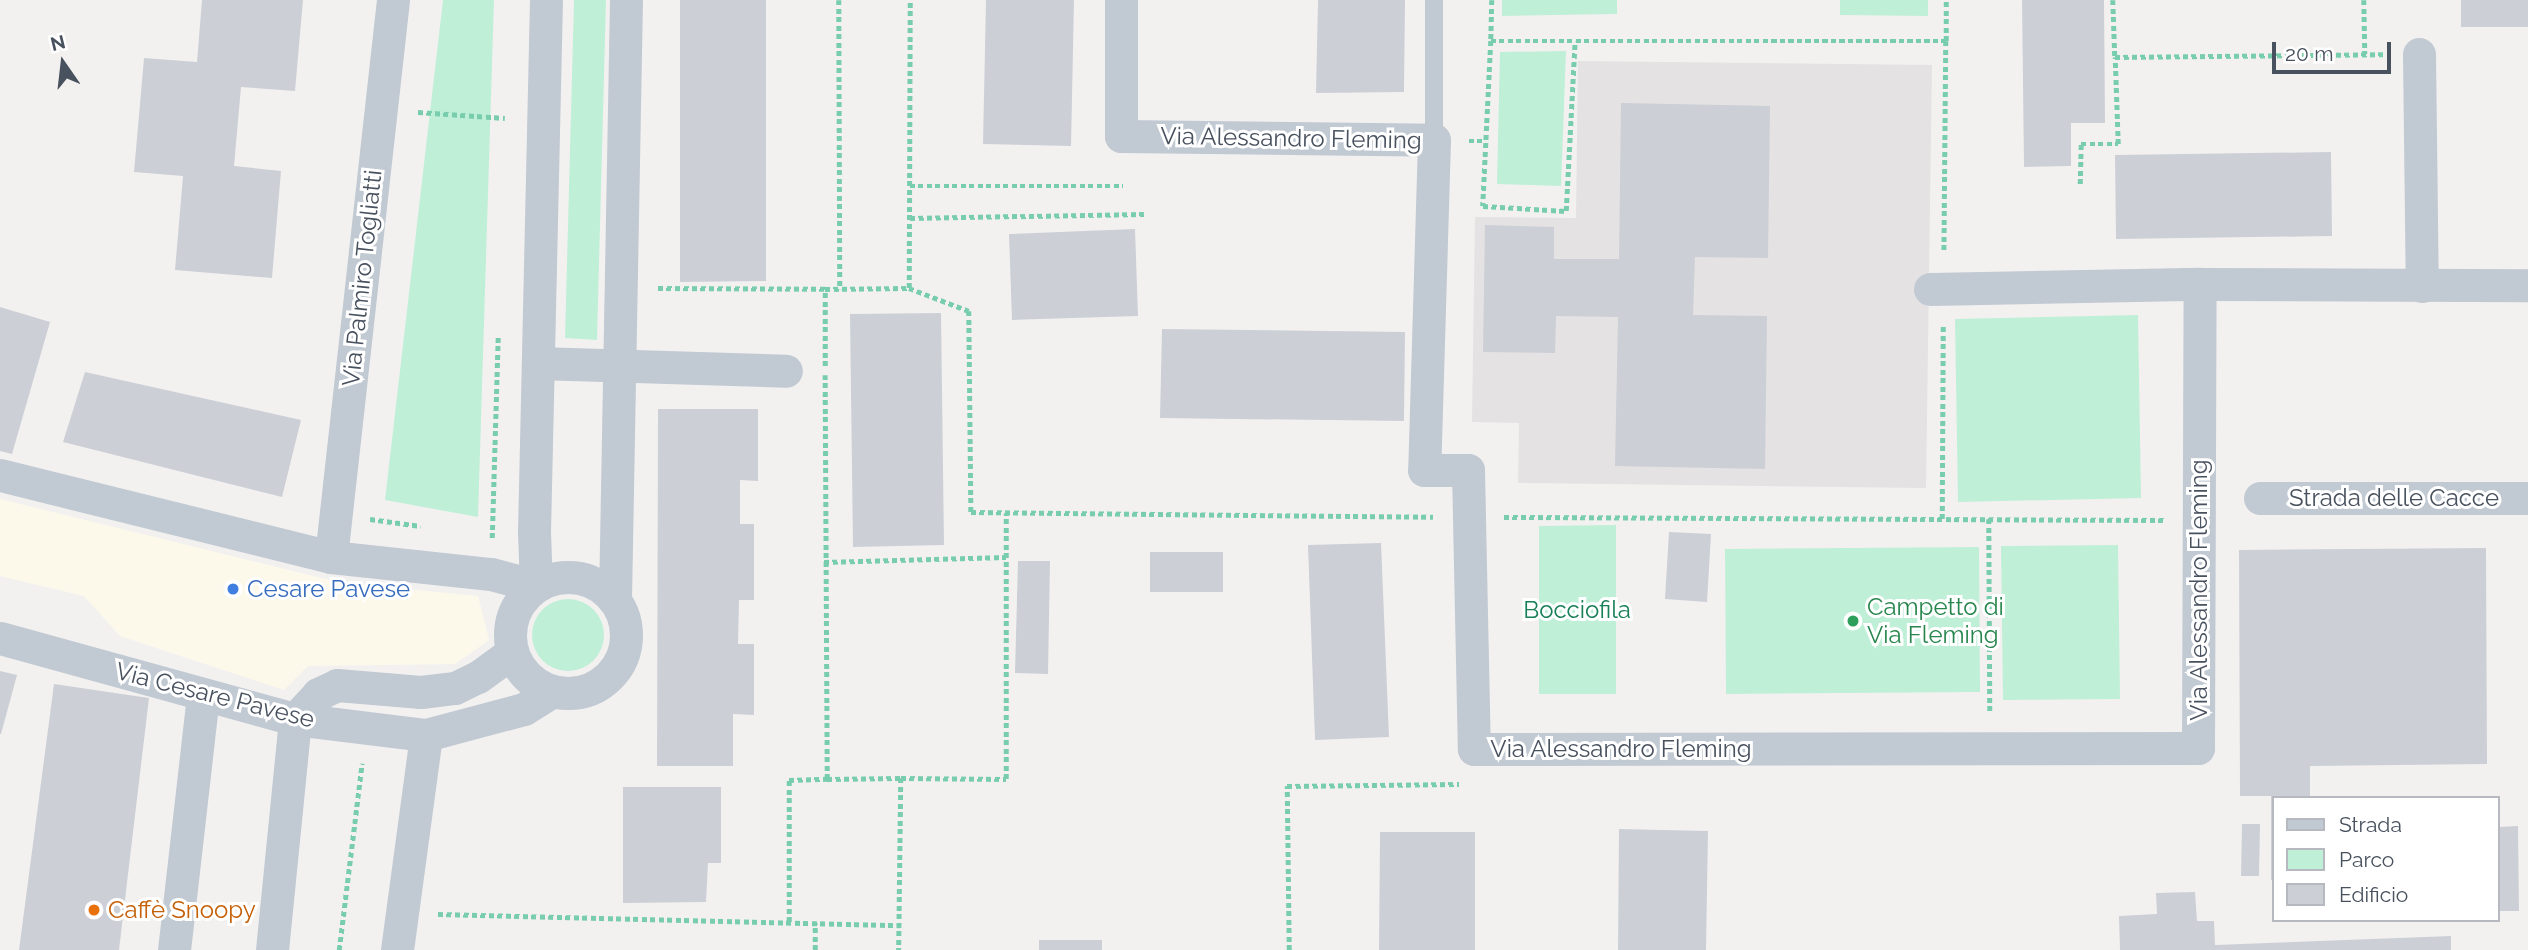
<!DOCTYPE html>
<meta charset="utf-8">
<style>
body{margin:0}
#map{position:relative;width:2528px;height:950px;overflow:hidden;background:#f3f1f0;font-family:Raleway,sans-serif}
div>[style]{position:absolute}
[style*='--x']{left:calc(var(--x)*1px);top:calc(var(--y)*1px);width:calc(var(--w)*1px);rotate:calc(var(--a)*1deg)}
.commercial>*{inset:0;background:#fcf9eb}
.education>*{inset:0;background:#e4e2e2}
.green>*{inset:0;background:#c0efd8}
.round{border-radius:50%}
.building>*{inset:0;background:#cccfd6}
.path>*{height:4.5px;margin-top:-2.25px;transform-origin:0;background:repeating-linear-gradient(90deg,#78cdad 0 5px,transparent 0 8.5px)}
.lane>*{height:18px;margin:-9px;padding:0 9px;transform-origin:9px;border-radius:9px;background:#c1c9d2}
.street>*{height:33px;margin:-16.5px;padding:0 16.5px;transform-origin:16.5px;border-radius:16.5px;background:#c1c9d2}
.street>.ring{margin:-16.5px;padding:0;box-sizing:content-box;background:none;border:33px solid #c1c9d2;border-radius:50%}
.dots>*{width:19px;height:19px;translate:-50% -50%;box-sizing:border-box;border:4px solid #fff;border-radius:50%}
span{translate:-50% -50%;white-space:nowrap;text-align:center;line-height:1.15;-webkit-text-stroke:6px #fff;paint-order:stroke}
.street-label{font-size:24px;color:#48515e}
.shop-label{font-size:24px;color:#366cbe}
.left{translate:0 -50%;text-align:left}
.leisure-label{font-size:24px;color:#27864d}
.park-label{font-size:24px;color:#188058}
.food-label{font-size:24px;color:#c56008}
.legend{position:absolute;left:2272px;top:796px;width:228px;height:126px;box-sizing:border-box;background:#fff;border:2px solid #b6b9bf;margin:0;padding:9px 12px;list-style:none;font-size:21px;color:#48515e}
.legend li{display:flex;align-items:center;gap:14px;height:35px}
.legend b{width:35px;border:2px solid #b6b9bf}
.north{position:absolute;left:28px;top:28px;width:70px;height:70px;-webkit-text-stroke:5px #fff;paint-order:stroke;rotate:346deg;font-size:19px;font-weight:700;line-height:28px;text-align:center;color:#48515e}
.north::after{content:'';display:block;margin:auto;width:24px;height:32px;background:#48515e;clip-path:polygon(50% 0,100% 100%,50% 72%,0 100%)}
.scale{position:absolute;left:2272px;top:42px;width:119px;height:32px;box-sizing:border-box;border:4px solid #48515e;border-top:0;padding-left:9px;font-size:21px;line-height:24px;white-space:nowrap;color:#48515e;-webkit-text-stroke:5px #fff;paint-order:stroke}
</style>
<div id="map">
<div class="commercial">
<i style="clip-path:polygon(0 499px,342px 583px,478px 596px,489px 640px,455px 664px,308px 666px,284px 690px,120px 636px,84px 596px,0 576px)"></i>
</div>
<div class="education">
<i style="clip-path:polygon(1578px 61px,1932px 65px,1926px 488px,1518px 483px,1519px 423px,1472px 422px,1475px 217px,1576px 218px)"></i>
</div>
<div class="green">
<i style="clip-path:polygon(443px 0,494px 0,478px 517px,385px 500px)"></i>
<i style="clip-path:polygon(574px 0,606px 0,597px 340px,565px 338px)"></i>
<i style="clip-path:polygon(1502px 0,1617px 0,1617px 14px,1502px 16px)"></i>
<i style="clip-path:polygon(1840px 0,1928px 0,1928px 16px,1840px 15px)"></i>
<i style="clip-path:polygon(1566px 51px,1561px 186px,1497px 184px,1500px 52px)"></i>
<i style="clip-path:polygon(2138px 315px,2141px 498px,1958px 502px,1955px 319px)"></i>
<i style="clip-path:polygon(1616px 525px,1616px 694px,1539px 694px,1539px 526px)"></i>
<i style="clip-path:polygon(2118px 545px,2120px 699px,2003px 700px,2001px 546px)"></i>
<i style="clip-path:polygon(1979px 547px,1980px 692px,1726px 694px,1725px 549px)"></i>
<i class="round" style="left:532px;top:599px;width:72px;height:72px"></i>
</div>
<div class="building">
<i style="clip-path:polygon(202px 0,303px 0,295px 91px,241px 87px,234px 166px,281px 171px,272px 278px,175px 270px,183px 176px,134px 172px,144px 58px,197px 62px)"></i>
<i style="clip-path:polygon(680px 0,766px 0,766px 281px,680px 282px)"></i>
<i style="clip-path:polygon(986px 0,1074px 0,1071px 146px,983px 144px)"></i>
<i style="clip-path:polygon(1318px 0,1405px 0,1404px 92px,1316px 93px)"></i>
<i style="clip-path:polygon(2022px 0,2104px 0,2105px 123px,2071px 123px,2071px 166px,2024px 167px)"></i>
<i style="clip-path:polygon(2461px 0,2528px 0,2528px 27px,2461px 27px)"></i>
<i style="clip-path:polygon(1621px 103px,1770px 106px,1768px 258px,1695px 257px,1693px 315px,1767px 316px,1765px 469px,1615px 466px,1618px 317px,1556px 316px,1555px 353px,1483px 352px,1485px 225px,1554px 227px,1554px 259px,1619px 259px)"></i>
<i style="clip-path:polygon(2331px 152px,2332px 236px,2116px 239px,2115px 155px)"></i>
<i style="clip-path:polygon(1135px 229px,1138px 316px,1012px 320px,1009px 234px)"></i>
<i style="clip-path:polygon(0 307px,50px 322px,12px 454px,0 451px)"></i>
<i style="clip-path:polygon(941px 313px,944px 545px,853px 547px,850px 314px)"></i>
<i style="clip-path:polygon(1162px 329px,1405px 332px,1404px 421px,1160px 418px)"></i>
<i style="clip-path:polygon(85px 372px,301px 420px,282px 497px,63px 442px)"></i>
<i style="clip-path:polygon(658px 409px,758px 409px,758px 481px,740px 480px,740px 524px,754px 524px,754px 600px,739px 600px,738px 644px,754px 644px,754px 715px,733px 714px,733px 766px,657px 766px)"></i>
<i style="clip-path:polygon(1669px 532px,1711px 534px,1707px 602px,1665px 599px)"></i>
<i style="clip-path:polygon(1381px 543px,1389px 737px,1315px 740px,1308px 545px)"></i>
<i style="clip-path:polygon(2486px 548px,2487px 764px,2310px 766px,2310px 798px,2274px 798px,2274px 880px,2271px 880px,2271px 796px,2240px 796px,2239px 550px)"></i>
<i style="clip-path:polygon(1150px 552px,1223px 552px,1223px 592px,1150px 592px)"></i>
<i style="clip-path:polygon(1018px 561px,1050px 561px,1048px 674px,1015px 673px)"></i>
<i style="clip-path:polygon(0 671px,17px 675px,1px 734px,0 734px)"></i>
<i style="clip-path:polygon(54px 684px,149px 698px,119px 950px,19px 950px)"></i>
<i style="clip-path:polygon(623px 787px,721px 787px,721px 863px,708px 863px,706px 902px,623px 903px)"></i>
<i style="clip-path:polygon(2242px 824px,2260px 824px,2259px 876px,2241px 876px)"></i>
<i style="clip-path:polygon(2518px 826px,2519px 911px,2498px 911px,2498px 827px)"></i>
<i style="clip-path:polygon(1619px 829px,1708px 831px,1706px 950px,1618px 950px)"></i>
<i style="clip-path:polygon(1380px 832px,1475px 832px,1475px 950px,1379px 950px)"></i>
<i style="clip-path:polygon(2195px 892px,2197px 921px,2214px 921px,2215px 945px,2451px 936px,2451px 950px,2120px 950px,2119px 916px,2157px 914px,2156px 893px)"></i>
<i style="clip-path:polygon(1039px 940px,1102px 940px,1102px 950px,1039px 950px)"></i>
</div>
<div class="path">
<i style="--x:839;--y:0;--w:289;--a:89.8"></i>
<i style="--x:1492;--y:0;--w:41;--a:91.4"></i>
<i style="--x:1491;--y:41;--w:455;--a:0"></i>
<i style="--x:1946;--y:41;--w:211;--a:90.5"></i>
<i style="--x:2113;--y:0;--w:57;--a:88"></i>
<i style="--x:2364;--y:0;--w:54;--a:88.9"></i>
<i style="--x:1491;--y:41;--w:165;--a:92.8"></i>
<i style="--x:1483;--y:206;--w:83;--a:3.4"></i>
<i style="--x:1566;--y:211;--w:170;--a:-87"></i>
<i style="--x:1946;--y:41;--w:41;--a:-90"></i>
<i style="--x:418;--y:112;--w:87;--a:3.9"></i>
<i style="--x:1469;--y:141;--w:17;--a:0"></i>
<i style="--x:2080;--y:184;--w:40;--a:-88.6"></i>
<i style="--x:2081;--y:144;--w:37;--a:0"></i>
<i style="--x:2118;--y:144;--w:87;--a:-92"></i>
<i style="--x:2115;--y:57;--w:268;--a:-0.6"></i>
<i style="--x:910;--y:186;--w:213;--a:0"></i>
<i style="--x:910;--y:218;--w:234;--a:-1"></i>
<i style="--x:658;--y:288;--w:167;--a:0.3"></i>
<i style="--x:909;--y:288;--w:64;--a:21"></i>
<i style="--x:969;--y:311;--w:201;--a:89.4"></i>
<i style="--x:971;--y:512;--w:462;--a:0.6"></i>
<i style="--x:825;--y:366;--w:77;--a:-90"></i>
<i style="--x:825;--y:289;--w:84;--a:-0.7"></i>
<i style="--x:909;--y:288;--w:288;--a:-89.8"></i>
<i style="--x:1504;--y:517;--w:660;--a:0.26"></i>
<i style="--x:370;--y:519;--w:51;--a:7.8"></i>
<i style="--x:1942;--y:519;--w:195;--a:-89.7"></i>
<i style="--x:1989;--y:519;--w:192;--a:89.7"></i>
<i style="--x:492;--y:538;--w:201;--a:-88.3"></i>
<i style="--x:824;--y:562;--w:182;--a:-1.6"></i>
<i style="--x:901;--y:778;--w:105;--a:0.5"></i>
<i style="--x:1006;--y:779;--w:266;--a:-90"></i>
<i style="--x:827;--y:779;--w:74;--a:-0.8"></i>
<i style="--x:901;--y:778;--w:172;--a:90.7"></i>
<i style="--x:438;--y:914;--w:462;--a:1.4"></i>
<i style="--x:789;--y:922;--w:142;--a:-90"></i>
<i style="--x:789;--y:780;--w:38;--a:-2"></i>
<i style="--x:827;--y:779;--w:404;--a:-90.3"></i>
<i style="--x:339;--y:950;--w:188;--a:-83"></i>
<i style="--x:815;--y:950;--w:27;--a:-90"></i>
<i style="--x:1289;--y:950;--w:164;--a:-90.7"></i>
<i style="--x:1287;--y:786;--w:172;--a:-0.7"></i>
</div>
<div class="lane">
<i style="--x:1434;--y:0;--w:140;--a:90"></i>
</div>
<div class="street">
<i style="--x:1121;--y:0;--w:136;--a:90"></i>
<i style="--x:1121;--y:136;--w:313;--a:0.7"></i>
<i style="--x:1434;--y:140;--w:330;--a:91.7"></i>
<i style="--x:1424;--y:470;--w:44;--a:0"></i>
<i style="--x:1468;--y:470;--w:279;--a:88.8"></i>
<i style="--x:1474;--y:749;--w:724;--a:-0.08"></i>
<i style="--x:2198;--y:748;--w:464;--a:-89.8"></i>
<i style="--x:2419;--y:54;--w:232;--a:89.3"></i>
<i style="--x:1930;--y:289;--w:270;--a:-1.1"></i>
<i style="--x:2200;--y:284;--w:328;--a:0.2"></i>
<i style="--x:538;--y:363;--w:248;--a:1.8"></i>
<i style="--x:0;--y:475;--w:341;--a:13.9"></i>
<i style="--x:331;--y:557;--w:161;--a:6.1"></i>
<i style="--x:491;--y:574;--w:47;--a:14.9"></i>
<i style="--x:2260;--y:498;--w:268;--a:0"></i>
<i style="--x:331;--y:557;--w:560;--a:-83.65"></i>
<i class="ring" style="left:510px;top:577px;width:83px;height:83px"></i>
<i style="--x:536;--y:586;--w:54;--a:-92.1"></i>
<i style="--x:534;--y:532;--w:532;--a:-88.71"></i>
<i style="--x:615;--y:599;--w:599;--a:-88.95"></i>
<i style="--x:0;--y:638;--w:306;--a:15.4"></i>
<i style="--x:295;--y:719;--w:132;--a:7"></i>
<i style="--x:426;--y:735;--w:101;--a:-14.9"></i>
<i style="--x:524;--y:709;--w:31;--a:-32"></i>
<i style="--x:174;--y:950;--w:256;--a:-83.5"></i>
<i style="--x:272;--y:950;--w:232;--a:-84.3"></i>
<i style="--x:295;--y:719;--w:34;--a:-47"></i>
<i style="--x:318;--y:694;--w:21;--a:-25"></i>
<i style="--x:337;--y:685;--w:84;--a:4.8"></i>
<i style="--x:421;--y:692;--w:34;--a:-7"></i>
<i style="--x:455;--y:688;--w:25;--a:-26"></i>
<i style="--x:478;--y:677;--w:41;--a:-36"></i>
<i style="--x:397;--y:950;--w:217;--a:-82.3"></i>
</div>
<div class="dots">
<i style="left:233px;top:589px;background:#3f7fe0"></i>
<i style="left:1853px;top:621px;background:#2e9e5b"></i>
<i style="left:94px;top:910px;background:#e8710a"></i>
</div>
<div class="street-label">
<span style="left:1291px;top:138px;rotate:1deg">Via Alessandro Fleming</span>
<span style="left:362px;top:278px;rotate:-84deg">Via Palmiro Togliatti</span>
<span style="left:2394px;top:498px">Strada delle Cacce</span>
<span style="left:2199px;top:590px;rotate:-90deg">Via Alessandro Fleming</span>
<span style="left:215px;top:695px;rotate:14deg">Via Cesare Pavese</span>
<span style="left:1621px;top:749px">Via Alessandro Fleming</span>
</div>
<div class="shop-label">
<span class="left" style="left:247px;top:589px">Cesare Pavese</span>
</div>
<div class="leisure-label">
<span class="left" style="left:1867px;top:621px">Campetto di<br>Via Fleming</span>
</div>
<div class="park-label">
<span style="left:1577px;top:610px">Bocciofila</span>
</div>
<div class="food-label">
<span class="left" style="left:108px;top:910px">Caffè Snoopy</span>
</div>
<ul class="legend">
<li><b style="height:9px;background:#c1c9d2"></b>Strada</li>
<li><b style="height:19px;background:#c0efd8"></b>Parco</li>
<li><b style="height:19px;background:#cccfd6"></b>Edificio</li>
</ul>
<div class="north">N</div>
<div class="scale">20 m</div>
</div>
